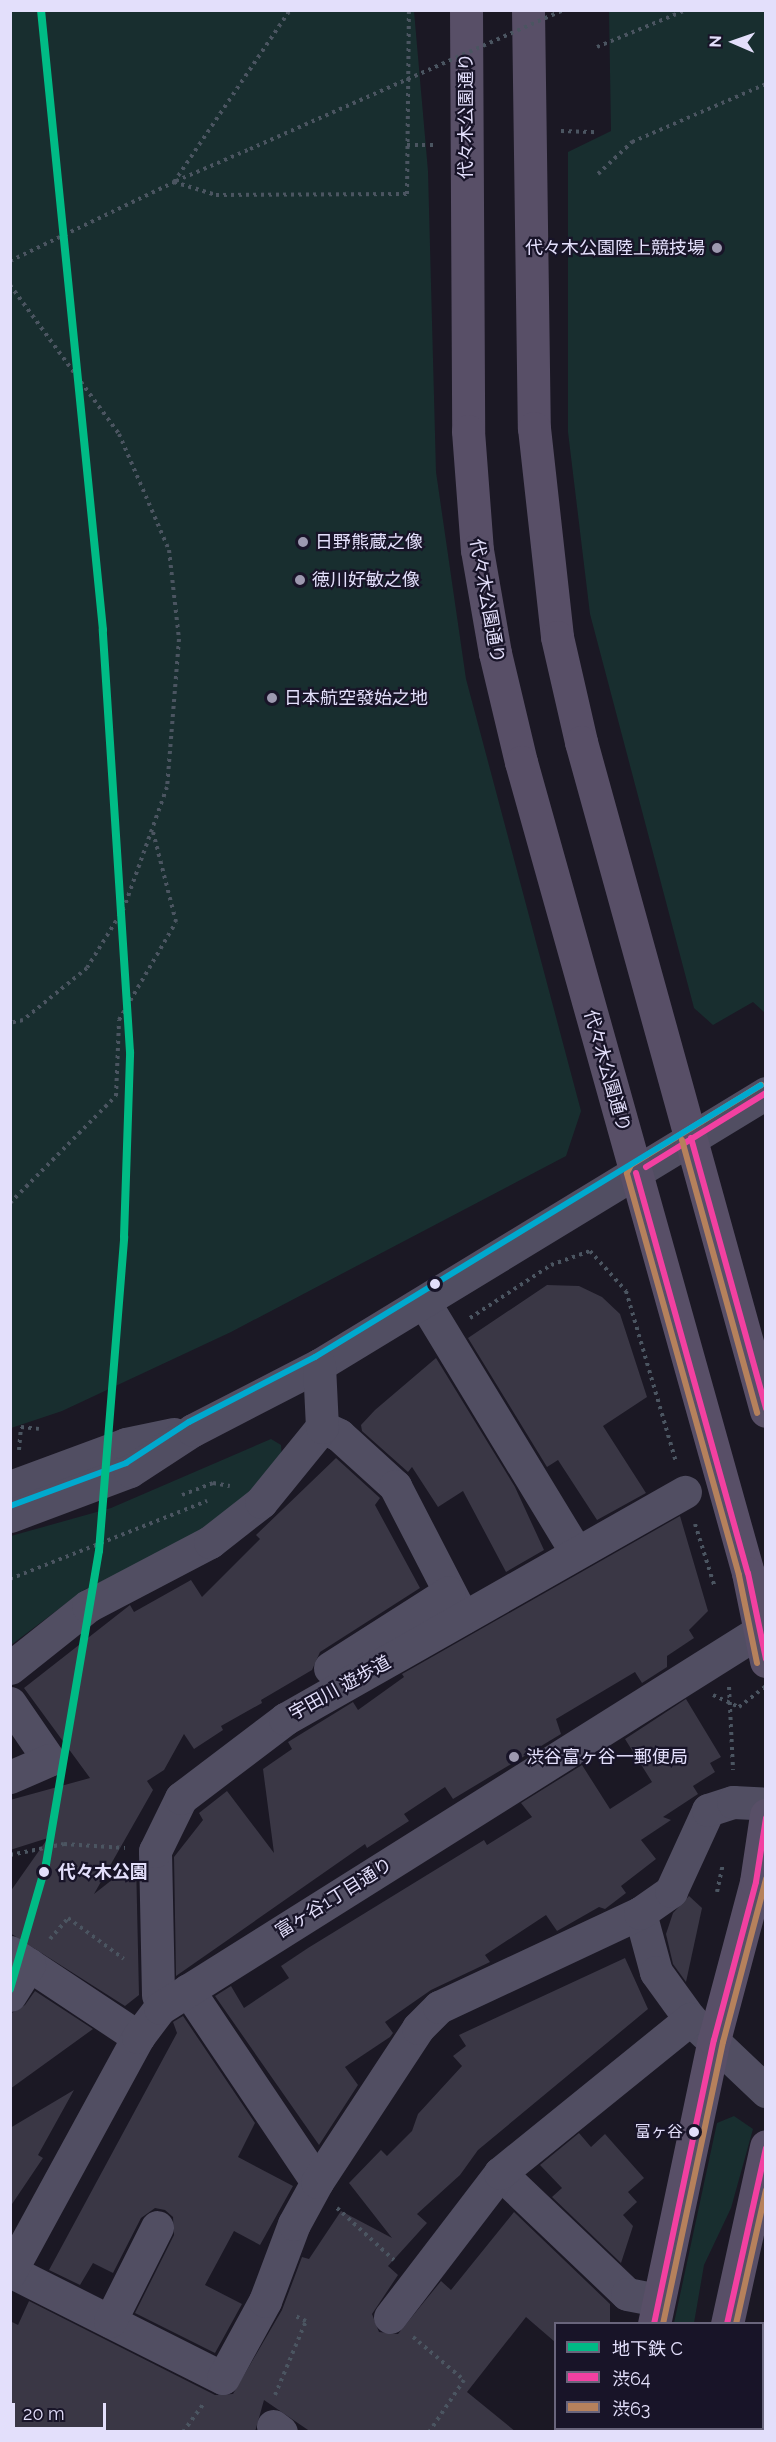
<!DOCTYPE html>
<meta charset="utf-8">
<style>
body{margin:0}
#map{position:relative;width:776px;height:2442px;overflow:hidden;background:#1b1824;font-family:Raleway,"Noto Sans JP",sans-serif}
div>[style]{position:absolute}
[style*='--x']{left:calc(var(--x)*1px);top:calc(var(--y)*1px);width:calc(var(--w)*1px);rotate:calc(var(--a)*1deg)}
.green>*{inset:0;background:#182e2f}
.building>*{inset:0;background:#3a3745}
.path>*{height:4px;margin-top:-2px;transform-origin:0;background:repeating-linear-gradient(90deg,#4b5561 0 3px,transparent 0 7.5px)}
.minor>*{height:33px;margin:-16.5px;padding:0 16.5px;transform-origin:16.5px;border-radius:16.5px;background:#514e62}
.major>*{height:33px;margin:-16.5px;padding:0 16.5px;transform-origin:16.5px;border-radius:16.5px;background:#584f67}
.path-bridge>*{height:4px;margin-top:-2px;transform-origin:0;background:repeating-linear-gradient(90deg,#4b5561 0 3px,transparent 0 7.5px)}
.bus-1>*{height:6px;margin:-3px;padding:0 3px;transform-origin:3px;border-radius:3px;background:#f240a1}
.bus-2>*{height:6px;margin:-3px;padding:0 3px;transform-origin:3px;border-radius:3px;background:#b6815c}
.bus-3>*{height:6px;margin:-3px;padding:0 3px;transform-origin:3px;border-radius:3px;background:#00a9ce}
.metro-1>*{height:8px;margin:-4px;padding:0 4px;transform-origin:4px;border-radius:4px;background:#00bb85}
.dots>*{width:16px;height:16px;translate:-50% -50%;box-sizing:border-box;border:3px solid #181428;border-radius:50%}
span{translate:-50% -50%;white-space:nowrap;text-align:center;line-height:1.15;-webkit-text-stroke:4.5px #181428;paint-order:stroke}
.bus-label{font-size:16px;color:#e3dffb}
.right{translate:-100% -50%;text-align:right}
.street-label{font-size:18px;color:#e3dffb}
.poi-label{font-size:18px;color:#e3dffb}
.left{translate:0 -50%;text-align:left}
.stop-label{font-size:18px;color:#e3dffb;font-weight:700}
.frame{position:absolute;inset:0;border:12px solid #e3dffb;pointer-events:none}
.legend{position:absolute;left:554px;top:2322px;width:210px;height:108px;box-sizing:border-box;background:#181428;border:2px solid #69657c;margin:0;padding:8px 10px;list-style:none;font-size:18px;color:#e3dffb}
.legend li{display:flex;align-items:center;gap:12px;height:30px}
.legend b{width:30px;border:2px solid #69657c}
.north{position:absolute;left:704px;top:12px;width:60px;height:60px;-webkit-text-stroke:4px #181428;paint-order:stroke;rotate:272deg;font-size:16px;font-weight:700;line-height:24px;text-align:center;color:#e3dffb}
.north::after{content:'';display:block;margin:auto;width:21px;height:27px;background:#e3dffb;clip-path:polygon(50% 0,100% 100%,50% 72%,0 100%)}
.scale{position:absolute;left:12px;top:2403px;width:94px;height:27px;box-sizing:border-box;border:3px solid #e3dffb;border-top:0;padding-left:8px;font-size:18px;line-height:21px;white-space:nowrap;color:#e3dffb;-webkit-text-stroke:4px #181428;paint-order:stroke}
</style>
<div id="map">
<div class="green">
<i style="clip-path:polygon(10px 11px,414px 11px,428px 171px,436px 472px,466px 679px,581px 1111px,566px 1156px,231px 1332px,62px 1411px,11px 1428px)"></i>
<i style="clip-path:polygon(609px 11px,765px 11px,765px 1013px,753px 1002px,713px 1025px,694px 1008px,590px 614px,568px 432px,568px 152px,611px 131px)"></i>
<i style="clip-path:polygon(271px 1439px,281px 1445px,282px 1458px,236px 1508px,192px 1538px,84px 1590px,11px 1645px,11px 1536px,111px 1508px)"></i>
<i style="clip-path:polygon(734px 2116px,753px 2129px,731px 2208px,704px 2265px,694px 2323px,674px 2323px,717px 2123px)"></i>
</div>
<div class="building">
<i style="clip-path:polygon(547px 1285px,579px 1286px,602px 1297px,620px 1314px,647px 1397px,603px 1426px,646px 1493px,597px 1520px,558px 1460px,547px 1467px,468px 1338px)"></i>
<i style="clip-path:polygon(436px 1358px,515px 1487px,544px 1550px,506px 1572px,463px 1491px,438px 1507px,412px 1467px,408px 1472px,362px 1431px,361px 1425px,375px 1410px)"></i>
<i style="clip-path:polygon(336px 1458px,380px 1498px,375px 1505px,420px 1588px,320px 1652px,312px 1670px,261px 1700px,262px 1703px,221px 1726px,223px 1730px,194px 1749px,184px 1734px,164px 1770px,147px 1781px,153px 1790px,94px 1894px,136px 1861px,139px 1995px,125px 2006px,10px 1933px,10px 1892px,48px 1838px,10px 1850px,10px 1800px,90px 1778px,24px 1688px,130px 1605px,134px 1612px,191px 1580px,202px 1597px,260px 1539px,256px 1535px)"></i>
<i style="clip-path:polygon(680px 1516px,708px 1611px,689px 1630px,694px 1638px,667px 1656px,667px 1667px,642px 1683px,635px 1672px,556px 1719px,561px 1734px,453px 1799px,445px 1787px,404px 1814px,409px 1821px,367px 1848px,365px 1844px,176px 1976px,174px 1857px,203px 1820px,199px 1813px,227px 1791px,274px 1853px,263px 1769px,292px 1749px,288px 1742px,353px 1702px,358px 1710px,404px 1677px,402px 1674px)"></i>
<i style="clip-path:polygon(686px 1699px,721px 1757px,710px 1763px,715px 1772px,693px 1786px,698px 1794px,663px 1817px,671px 1820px,641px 1840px,656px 1859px,621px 1886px,626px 1893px,605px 1909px,599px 1907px,557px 1931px,546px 1915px,485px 1955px,490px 1962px,431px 1990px,385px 2022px,393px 2033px,390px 2037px,345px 2067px,358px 2085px,319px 2145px,215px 1996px,231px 1986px,244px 2008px,289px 1978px,281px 1966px,308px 1948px,484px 1840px,487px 1845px,532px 1817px,521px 1803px,582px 1765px,610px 1809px,652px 1782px,625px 1739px)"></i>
<i style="clip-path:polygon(689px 1896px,702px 1908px,686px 1982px,673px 1964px,666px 1934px,673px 1913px)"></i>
<i style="clip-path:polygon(625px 1958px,648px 2009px,478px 2150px,460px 2175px,417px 2214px,427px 2223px,388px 2266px,398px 2275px,372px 2314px,379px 2332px,398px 2334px,441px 2281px,451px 2290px,514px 2212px,610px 2304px,610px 2324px,555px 2324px,555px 2342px,526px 2317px,467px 2392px,516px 2432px,311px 2432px,264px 2400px,255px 2432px,10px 2432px,10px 2321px,18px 2325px,29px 2301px,215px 2395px,233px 2394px,282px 2310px,302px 2257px,309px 2259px,341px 2211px,392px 2238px,349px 2183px,381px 2150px,387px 2156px,412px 2131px,418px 2114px,462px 2066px,453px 2056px,466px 2046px,459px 2035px)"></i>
<i style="clip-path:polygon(35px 1991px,93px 2029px,10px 2089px,10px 2014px,25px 2005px)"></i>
<i style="clip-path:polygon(183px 2016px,255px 2123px,238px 2157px,293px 2186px,260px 2245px,234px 2231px,205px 2285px,242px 2304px,215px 2353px,135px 2313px,174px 2235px,173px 2217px,165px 2210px,155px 2208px,141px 2218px,113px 2273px,93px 2263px,80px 2285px,49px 2270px,177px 2033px,173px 2022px)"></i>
<i style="clip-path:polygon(74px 2090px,38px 2155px,43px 2158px,10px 2207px,10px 2128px)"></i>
<i style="clip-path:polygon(579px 2133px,591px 2147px,605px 2134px,644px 2178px,628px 2192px,637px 2202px,623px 2215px,633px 2226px,621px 2263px,552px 2197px,562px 2188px,540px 2165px)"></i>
</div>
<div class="path">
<i style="--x:597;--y:47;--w:96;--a:-22.6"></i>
<i style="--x:561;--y:131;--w:37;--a:2"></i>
<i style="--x:407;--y:145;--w:26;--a:0"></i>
<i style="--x:598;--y:174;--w:47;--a:-43.3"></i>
<i style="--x:632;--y:142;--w:146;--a:-23.4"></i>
<i style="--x:176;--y:181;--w:81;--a:-23.4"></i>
<i style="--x:174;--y:182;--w:44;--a:17.2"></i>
<i style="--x:216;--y:195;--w:191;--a:-0.3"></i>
<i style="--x:407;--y:194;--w:184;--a:-89.4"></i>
<i style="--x:10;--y:261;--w:182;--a:-25.7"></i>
<i style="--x:174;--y:182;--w:207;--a:-56"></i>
<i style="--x:10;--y:285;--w:185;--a:53.8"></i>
<i style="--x:119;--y:434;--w:126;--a:66.7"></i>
<i style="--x:169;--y:550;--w:90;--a:83.6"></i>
<i style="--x:179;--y:639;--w:148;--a:94.6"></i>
<i style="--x:167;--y:787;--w:128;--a:109.6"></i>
<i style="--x:124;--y:908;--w:70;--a:121.7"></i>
<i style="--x:87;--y:968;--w:82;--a:140.9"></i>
<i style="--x:23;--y:1020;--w:13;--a:167"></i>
<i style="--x:10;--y:1203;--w:151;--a:-45.3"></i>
<i style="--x:116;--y:1096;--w:76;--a:-87.7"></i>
<i style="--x:119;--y:1020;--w:113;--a:-59.8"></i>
<i style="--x:176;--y:922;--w:93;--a:-104.3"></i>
<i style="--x:470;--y:1318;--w:97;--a:-33.2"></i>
<i style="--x:551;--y:1265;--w:41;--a:-19.7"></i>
<i style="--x:590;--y:1251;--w:54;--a:48"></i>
<i style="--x:626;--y:1291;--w:178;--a:73.7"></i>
<i style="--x:19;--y:1450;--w:23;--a:-85"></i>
<i style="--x:21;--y:1427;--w:18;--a:6"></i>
<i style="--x:182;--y:1495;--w:33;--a:-21"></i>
<i style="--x:213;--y:1483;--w:17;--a:10"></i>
<i style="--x:695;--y:1524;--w:67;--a:72.6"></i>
<i style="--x:10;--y:1579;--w:212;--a:-21.6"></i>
<i style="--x:729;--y:1687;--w:83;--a:87.2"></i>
<i style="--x:10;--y:1855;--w:55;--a:-11.5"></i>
<i style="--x:64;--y:1844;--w:61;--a:3.8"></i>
<i style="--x:717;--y:1892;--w:29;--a:-78"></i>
<i style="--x:50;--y:1939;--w:28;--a:-49"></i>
<i style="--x:68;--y:1918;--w:69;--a:36.2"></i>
<i style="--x:337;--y:2208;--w:77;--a:42.4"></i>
<i style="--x:413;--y:2337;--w:67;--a:40.1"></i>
<i style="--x:464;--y:2380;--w:63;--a:123.9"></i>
<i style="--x:275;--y:2395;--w:80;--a:-67.3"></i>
<i style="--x:306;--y:2321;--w:14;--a:-155"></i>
<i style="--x:183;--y:2432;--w:36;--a:-54"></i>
</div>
<div class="minor">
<i style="--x:424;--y:1302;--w:293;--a:58.7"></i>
<i style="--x:322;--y:1427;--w:19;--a:25"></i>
<i style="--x:339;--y:1435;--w:76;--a:42.3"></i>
<i style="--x:395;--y:1486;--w:148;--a:62.7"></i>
<i style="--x:10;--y:1487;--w:124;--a:-20.3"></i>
<i style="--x:126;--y:1444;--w:49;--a:-11.8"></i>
<i style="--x:10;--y:1516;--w:128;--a:-20.6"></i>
<i style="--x:130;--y:1471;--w:75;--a:-33.1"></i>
<i style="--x:193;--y:1430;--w:142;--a:-27.3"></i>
<i style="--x:319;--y:1365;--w:523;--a:-31.32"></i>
<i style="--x:10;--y:1668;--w:100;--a:-38.5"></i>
<i style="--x:88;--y:1606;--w:138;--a:-27.7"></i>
<i style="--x:210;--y:1542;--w:65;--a:-38.1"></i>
<i style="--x:261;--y:1502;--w:97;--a:-50.9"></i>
<i style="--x:322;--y:1427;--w:62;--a:-92.8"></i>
<i style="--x:330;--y:1668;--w:141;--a:-32.6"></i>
<i style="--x:10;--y:1703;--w:69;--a:55.6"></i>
<i style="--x:49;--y:1760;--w:43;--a:156.4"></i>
<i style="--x:640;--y:1913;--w:61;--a:74.8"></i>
<i style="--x:656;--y:1972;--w:58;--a:54.1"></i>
<i style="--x:690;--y:2019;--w:105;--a:43.5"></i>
<i style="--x:10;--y:1952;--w:154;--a:33.6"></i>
<i style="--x:188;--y:1990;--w:231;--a:56.1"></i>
<i style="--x:10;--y:1995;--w:36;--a:-58"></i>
<i style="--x:158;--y:1995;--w:144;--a:-91.2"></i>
<i style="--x:155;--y:1851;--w:59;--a:-63.9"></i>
<i style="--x:181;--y:1798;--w:131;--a:-37.2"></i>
<i style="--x:285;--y:1719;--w:460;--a:-29.6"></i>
<i style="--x:500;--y:2173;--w:175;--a:43.6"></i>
<i style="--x:627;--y:2294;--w:32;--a:11"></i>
<i style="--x:10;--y:2271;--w:238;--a:26.7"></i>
<i style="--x:223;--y:2378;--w:88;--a:-61.4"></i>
<i style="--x:265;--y:2301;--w:82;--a:-69.4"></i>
<i style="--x:294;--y:2224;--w:48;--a:-61.3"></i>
<i style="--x:317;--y:2182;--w:184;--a:-56.7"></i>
<i style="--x:418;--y:2028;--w:30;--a:-45"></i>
<i style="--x:439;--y:2007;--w:222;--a:-25.1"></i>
<i style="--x:640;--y:1913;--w:38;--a:-35"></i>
<i style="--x:671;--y:1891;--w:89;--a:-65.4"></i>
<i style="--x:708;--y:1810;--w:26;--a:-18"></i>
<i style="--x:733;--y:1802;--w:33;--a:3"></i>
<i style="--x:10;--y:2272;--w:268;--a:-61.4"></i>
<i style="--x:138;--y:2037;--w:36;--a:-53"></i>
<i style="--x:160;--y:2008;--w:716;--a:-32.16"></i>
<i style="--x:390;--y:2317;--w:181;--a:-52.6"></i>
<i style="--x:500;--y:2173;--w:245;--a:-39"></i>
<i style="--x:110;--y:2321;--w:105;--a:-63.4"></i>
<i style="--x:762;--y:2381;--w:4;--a:-27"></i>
<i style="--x:273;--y:2426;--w:10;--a:37"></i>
</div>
<div class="major">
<i style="--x:466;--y:10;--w:421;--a:89.7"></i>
<i style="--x:468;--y:431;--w:119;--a:85.7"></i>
<i style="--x:477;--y:550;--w:105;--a:80.1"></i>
<i style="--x:495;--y:653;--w:112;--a:76.6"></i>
<i style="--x:521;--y:762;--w:842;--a:74.36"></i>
<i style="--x:748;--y:1573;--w:90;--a:78.4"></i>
<i style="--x:528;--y:10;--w:418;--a:89.2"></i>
<i style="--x:534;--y:428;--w:210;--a:83.7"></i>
<i style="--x:557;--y:637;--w:108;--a:77.1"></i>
<i style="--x:581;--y:742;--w:694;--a:74.54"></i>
<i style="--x:654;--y:2324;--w:290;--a:-78.1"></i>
<i style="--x:714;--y:2040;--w:163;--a:-75.1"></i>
<i style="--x:756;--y:1882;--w:68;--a:-81.5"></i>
<i style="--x:727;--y:2324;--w:182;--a:-77.6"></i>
<i style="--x:639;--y:2432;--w:4;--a:-90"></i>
<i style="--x:703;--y:2432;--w:4;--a:-76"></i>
</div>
<div class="path-bridge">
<i style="--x:250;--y:149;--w:342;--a:-23.9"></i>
<i style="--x:713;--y:1695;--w:29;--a:25"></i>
<i style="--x:739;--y:1707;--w:34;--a:-38"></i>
</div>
<div class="bus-1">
<i style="--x:691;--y:1138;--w:281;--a:74.5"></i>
<i style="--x:646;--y:1167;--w:141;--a:-31.7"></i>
<i style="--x:636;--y:1173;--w:415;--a:74.4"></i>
<i style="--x:748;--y:1573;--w:88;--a:78.2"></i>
<i style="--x:654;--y:2324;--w:290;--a:-78.1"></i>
<i style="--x:714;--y:2040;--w:163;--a:-75.1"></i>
<i style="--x:756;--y:1882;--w:65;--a:-81.1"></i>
<i style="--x:727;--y:2324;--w:180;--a:-77.5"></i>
</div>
<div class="bus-2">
<i style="--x:682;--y:1140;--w:283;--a:74.6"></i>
<i style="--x:757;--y:1663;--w:90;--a:-101.6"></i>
<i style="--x:739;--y:1575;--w:417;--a:-105.6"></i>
<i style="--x:627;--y:1173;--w:9;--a:-63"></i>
<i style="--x:631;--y:1165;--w:153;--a:-31.6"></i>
<i style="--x:663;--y:2324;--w:288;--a:-78"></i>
<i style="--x:723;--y:2042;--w:169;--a:-75.2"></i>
<i style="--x:736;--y:2324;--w:137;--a:-77.4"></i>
</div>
<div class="bus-3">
<i style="--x:10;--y:1506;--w:124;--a:-20.3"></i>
<i style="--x:126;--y:1463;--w:75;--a:-33.1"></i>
<i style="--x:189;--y:1422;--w:142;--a:-27.3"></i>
<i style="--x:315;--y:1357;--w:522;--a:-31.38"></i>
</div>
<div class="metro-1">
<i style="--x:10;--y:1989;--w:130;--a:-73.9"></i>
<i style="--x:46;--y:1864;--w:317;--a:-80.4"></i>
<i style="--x:99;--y:1551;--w:315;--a:-85.4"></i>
<i style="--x:124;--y:1237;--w:185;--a:-88.1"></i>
<i style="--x:130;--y:1052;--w:423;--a:-93.7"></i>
<i style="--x:103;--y:630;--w:623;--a:-95.71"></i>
</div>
<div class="dots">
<i style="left:717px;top:248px;background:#9d99b0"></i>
<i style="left:303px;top:542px;background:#9d99b0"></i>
<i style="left:300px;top:580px;background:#9d99b0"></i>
<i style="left:272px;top:698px;background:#9d99b0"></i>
<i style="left:435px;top:1284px;background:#e3dffb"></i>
<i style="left:514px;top:1757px;background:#9d99b0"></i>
<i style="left:44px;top:1872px;background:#e3dffb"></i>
<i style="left:694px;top:2132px;background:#e3dffb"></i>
</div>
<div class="bus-label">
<span class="right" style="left:683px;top:2132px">富ヶ谷</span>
</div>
<div class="street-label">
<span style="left:466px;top:116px;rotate:-90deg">代々木公園通り</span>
<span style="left:487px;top:601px;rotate:80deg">代々木公園通り</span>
<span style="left:607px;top:1071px;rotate:74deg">代々木公園通り</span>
<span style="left:340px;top:1688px;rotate:-29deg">宇田川 遊歩道</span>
<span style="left:334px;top:1898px;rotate:-32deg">富ヶ谷1丁目通り</span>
</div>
<div class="poi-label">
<span class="right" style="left:705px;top:248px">代々木公園陸上競技場</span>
<span class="left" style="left:315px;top:542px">日野熊蔵之像</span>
<span class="left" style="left:312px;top:580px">徳川好敏之像</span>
<span class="left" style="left:284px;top:698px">日本航空發始之地</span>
<span class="left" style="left:526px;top:1757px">渋谷富ヶ谷一郵便局</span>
</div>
<div class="stop-label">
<span class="left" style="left:58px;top:1872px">代々木公園</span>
</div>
<div class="frame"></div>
<ul class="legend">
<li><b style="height:8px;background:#00bb85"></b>地下鉄 C</li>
<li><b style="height:8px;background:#f240a1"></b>渋64</li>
<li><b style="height:8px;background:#b6815c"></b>渋63</li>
</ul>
<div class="north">N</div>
<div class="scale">20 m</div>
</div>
